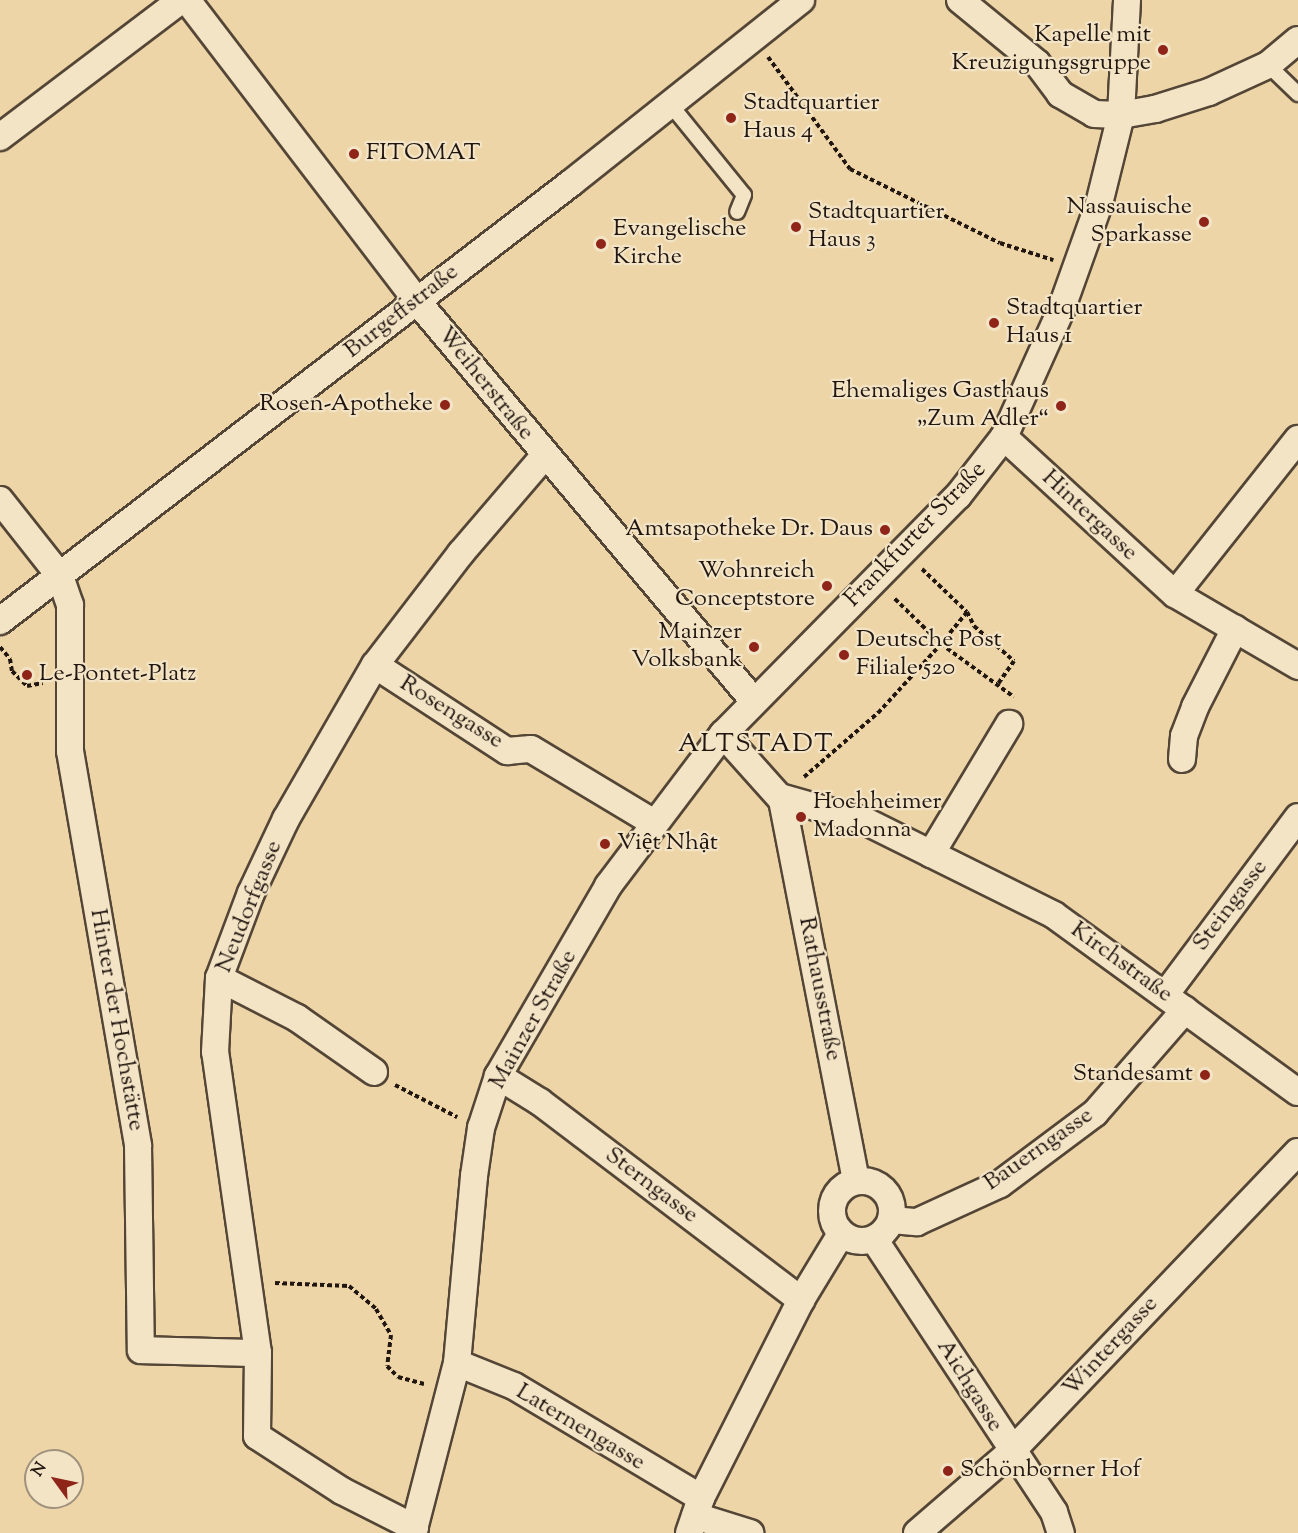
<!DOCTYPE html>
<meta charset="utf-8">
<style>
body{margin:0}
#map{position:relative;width:1298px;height:1533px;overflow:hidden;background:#edd5a8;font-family:"Sorts Mill Goudy",serif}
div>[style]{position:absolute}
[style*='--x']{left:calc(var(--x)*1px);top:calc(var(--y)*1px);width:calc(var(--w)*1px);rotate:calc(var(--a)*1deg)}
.path>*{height:4px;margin-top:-2px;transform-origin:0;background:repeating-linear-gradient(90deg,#211610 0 4.5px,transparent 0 7.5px)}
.roads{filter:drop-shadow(2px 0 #544636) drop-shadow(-2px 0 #544636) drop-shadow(0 2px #544636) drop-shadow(0 -2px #544636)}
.lane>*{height:14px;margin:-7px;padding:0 7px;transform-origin:7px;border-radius:7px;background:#f3e4c6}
.street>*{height:26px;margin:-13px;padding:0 13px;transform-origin:13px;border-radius:13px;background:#f3e4c6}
.street>.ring{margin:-13px;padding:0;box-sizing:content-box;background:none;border:26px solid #f3e4c6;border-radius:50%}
.dots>*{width:16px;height:16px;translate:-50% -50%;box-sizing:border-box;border:3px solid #f3e4c6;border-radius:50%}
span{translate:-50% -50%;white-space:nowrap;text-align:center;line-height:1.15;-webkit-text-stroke:4.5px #f3e4c6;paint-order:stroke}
.poi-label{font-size:24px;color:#211610}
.right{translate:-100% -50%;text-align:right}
.left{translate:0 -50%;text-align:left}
.street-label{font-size:24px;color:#211610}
.neighbourhood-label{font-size:26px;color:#211610;letter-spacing:1.5px}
.north{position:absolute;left:24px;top:1449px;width:60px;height:60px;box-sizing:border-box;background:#f3e4c6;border:2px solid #9f927d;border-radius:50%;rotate:303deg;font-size:16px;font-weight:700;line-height:24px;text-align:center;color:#211610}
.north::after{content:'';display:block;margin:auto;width:21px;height:27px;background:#8f2418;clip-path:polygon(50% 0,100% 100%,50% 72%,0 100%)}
</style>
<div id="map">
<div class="path">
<i style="--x:768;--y:57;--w:139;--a:53.8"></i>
<i style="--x:850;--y:169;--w:167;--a:26.3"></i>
<i style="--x:1000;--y:243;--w:56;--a:17.8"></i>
<i style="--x:922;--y:569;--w:62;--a:43.7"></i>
<i style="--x:967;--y:612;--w:41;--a:129.1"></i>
<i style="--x:941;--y:644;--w:90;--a:36"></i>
<i style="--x:967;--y:612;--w:16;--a:63"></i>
<i style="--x:974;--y:626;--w:53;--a:41.2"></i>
<i style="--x:1014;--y:661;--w:29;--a:125"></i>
<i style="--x:0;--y:647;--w:16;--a:50"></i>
<i style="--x:10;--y:659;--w:12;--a:81"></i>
<i style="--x:12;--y:671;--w:21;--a:45"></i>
<i style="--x:27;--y:686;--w:16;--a:-11"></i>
<i style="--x:804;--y:777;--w:98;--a:-40.9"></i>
<i style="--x:878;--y:713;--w:93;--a:-47.6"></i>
<i style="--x:941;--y:644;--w:67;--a:-135.6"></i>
<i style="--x:395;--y:1085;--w:70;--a:27.3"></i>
<i style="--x:275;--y:1283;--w:74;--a:2.3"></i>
<i style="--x:349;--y:1286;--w:35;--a:40"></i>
<i style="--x:376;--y:1309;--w:30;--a:60"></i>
<i style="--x:391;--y:1335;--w:31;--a:97"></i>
<i style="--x:387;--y:1366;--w:16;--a:45"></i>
<i style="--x:398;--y:1377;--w:27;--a:15"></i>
</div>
<div class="roads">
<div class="lane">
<i style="--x:1268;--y:65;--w:42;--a:44"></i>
<i style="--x:670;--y:104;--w:117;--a:50.9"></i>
<i style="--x:744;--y:195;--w:18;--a:112"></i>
</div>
<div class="street">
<i style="--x:187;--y:0;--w:377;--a:52.6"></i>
<i style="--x:416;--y:300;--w:523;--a:49.89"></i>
<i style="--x:960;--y:0;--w:99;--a:39.3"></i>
<i style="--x:1037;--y:63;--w:39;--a:53"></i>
<i style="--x:1060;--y:94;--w:39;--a:30"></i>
<i style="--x:1094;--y:114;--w:27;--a:2"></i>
<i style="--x:1121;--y:115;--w:35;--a:-10"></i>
<i style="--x:1155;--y:109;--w:57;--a:-17.5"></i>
<i style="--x:1209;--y:92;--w:65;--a:-24.6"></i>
<i style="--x:1268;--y:65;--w:39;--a:-40"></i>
<i style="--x:0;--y:137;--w:227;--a:-37.1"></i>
<i style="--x:1004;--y:437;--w:232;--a:42.6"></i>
<i style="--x:1175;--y:594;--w:143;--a:30.3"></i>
<i style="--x:0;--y:500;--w:97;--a:51.7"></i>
<i style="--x:60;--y:576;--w:31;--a:71"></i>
<i style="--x:70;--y:605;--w:146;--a:90"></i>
<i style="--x:70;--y:751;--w:401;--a:80.2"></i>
<i style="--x:138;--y:1146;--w:204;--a:89.2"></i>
<i style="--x:141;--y:1350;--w:117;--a:1.5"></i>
<i style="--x:1175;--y:594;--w:198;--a:-51.6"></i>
<i style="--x:0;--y:621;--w:720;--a:-37.49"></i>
<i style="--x:571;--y:183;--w:294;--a:-38.5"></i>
<i style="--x:375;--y:665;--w:158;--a:33.1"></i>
<i style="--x:507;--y:751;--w:24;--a:-5"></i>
<i style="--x:531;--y:749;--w:144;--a:31"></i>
<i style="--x:723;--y:734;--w:89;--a:48.2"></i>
<i style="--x:782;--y:800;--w:388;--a:79"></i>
<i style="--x:1182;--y:759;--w:23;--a:-85"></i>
<i style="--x:1184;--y:736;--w:31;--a:-69"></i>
<i style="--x:1195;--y:707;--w:88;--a:-62.9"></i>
<i style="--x:780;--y:797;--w:88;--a:15.8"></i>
<i style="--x:865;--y:821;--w:211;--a:26.4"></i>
<i style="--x:1054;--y:915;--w:301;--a:36"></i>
<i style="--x:931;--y:854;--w:152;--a:-59"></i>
<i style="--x:219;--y:978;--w:88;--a:27.1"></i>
<i style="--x:297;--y:1018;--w:94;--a:35"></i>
<i style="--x:1165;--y:995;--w:222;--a:-53.2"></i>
<i style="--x:498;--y:1076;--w:49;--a:31.8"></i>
<i style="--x:540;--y:1102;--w:328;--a:37.2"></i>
<i class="ring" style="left:832px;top:1181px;width:34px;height:34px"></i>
<i style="--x:892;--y:1220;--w:25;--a:5"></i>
<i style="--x:917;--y:1222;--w:91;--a:-24.6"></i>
<i style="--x:1000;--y:1184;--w:119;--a:-36.8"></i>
<i style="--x:1095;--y:1113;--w:137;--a:-48.9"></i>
<i style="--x:874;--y:1239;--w:327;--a:56.6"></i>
<i style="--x:1054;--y:1512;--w:22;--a:72"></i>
<i style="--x:457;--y:1363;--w:61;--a:22"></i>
<i style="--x:514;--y:1386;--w:218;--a:30.9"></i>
<i style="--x:695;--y:1516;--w:58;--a:17.2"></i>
<i style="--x:415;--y:1528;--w:82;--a:-153.1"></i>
<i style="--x:342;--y:1491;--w:101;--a:-147.1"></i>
<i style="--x:257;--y:1436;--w:83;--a:-89.3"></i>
<i style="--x:258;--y:1353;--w:304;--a:-98.1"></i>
<i style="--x:215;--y:1052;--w:74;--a:-86.9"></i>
<i style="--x:219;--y:978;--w:91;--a:-69.4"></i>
<i style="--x:251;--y:893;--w:82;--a:-64.7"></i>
<i style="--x:286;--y:819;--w:178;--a:-60"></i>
<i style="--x:375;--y:665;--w:141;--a:-52.5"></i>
<i style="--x:461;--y:553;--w:128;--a:-49.4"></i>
<i style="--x:413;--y:1533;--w:176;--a:-75.5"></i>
<i style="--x:457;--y:1363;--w:188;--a:-84.8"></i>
<i style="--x:474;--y:1176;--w:49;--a:-81.7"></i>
<i style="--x:481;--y:1128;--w:55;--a:-71.9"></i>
<i style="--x:498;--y:1076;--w:220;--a:-59.9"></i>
<i style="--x:608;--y:886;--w:191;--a:-52.9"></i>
<i style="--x:723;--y:734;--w:334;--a:-45.4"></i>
<i style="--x:958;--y:496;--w:75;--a:-52.1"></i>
<i style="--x:1004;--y:437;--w:139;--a:-65.8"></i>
<i style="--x:1061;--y:310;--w:113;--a:-70.3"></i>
<i style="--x:1099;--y:204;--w:92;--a:-76.1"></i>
<i style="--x:1121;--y:115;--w:115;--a:-87"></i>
<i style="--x:689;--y:1533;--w:37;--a:-71"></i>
<i style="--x:701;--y:1498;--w:222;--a:-63.2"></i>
<i style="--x:801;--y:1300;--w:77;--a:-58.8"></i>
<i style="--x:917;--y:1533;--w:124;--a:-40.8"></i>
<i style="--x:1011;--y:1452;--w:415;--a:-46.3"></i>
</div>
</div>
<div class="dots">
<i style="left:1163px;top:50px;background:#8f2418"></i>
<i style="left:731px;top:118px;background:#8f2418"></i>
<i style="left:354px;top:154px;background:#8f2418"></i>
<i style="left:1204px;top:222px;background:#8f2418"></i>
<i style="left:796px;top:227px;background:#8f2418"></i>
<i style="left:601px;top:244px;background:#8f2418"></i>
<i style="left:994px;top:323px;background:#8f2418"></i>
<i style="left:445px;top:405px;background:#8f2418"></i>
<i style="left:1061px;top:406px;background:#8f2418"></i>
<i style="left:885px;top:530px;background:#8f2418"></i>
<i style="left:827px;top:586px;background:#8f2418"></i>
<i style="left:754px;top:647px;background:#8f2418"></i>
<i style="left:844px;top:655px;background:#8f2418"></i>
<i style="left:27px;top:675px;background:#8f2418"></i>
<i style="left:801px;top:817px;background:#8f2418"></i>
<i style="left:605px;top:844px;background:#8f2418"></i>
<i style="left:1205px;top:1075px;background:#8f2418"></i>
<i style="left:948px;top:1471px;background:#8f2418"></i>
</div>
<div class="poi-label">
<span class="right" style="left:1151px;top:50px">Kapelle mit<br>Kreuzigungsgruppe</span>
<span class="left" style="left:743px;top:118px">Stadtquartier<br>Haus 4</span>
<span class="left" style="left:366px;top:154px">FITOMAT</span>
<span class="right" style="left:1192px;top:222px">Nassauische<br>Sparkasse</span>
<span class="left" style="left:808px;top:227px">Stadtquartier<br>Haus 3</span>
<span class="left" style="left:613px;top:244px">Evangelische<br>Kirche</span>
<span class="left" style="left:1006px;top:323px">Stadtquartier<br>Haus 1</span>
<span class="right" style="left:1049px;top:406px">Ehemaliges Gasthaus<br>„Zum Adler“</span>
<span class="right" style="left:433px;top:405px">Rosen-Apotheke</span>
<span class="right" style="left:873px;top:530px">Amtsapotheke Dr. Daus</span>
<span class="right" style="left:815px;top:586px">Wohnreich<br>Conceptstore</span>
<span class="right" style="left:742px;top:647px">Mainzer<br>Volksbank</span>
<span class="left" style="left:856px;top:655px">Deutsche Post<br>Filiale 520</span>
<span class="left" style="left:39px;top:675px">Le-Pontet-Platz</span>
<span class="left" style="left:813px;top:817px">Hochheimer<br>Madonna</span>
<span class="left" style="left:617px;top:844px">Việt Nhật</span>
<span class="right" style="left:1193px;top:1075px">Standesamt</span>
<span class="left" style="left:960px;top:1471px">Schönborner Hof</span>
</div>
<div class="street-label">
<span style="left:402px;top:312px;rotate:-38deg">Burgeffstraße</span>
<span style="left:485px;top:384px;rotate:51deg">Weiherstraße</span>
<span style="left:1089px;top:516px;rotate:43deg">Hintergasse</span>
<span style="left:916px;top:535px;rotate:-46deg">Frankfurter Straße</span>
<span style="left:451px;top:713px;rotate:32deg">Rosengasse</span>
<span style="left:1231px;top:906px;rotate:-53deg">Steingasse</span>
<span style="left:250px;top:907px;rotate:-68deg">Neudorfgasse</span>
<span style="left:1121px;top:963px;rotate:36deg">Kirchstraße</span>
<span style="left:819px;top:989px;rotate:79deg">Rathausstraße</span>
<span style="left:116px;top:1020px;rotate:80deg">Hinter der Hochstätte</span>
<span style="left:534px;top:1020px;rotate:-61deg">Mainzer Straße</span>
<span style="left:1039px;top:1150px;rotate:-35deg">Bauerngasse</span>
<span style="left:651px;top:1186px;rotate:37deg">Sterngasse</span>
<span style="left:1111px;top:1347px;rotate:-47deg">Wintergasse</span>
<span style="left:969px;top:1386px;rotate:58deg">Aichgasse</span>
<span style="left:580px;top:1428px;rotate:31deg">Laternengasse</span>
</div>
<div class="neighbourhood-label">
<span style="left:756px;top:745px">ALTSTADT</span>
</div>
<div class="north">N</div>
</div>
